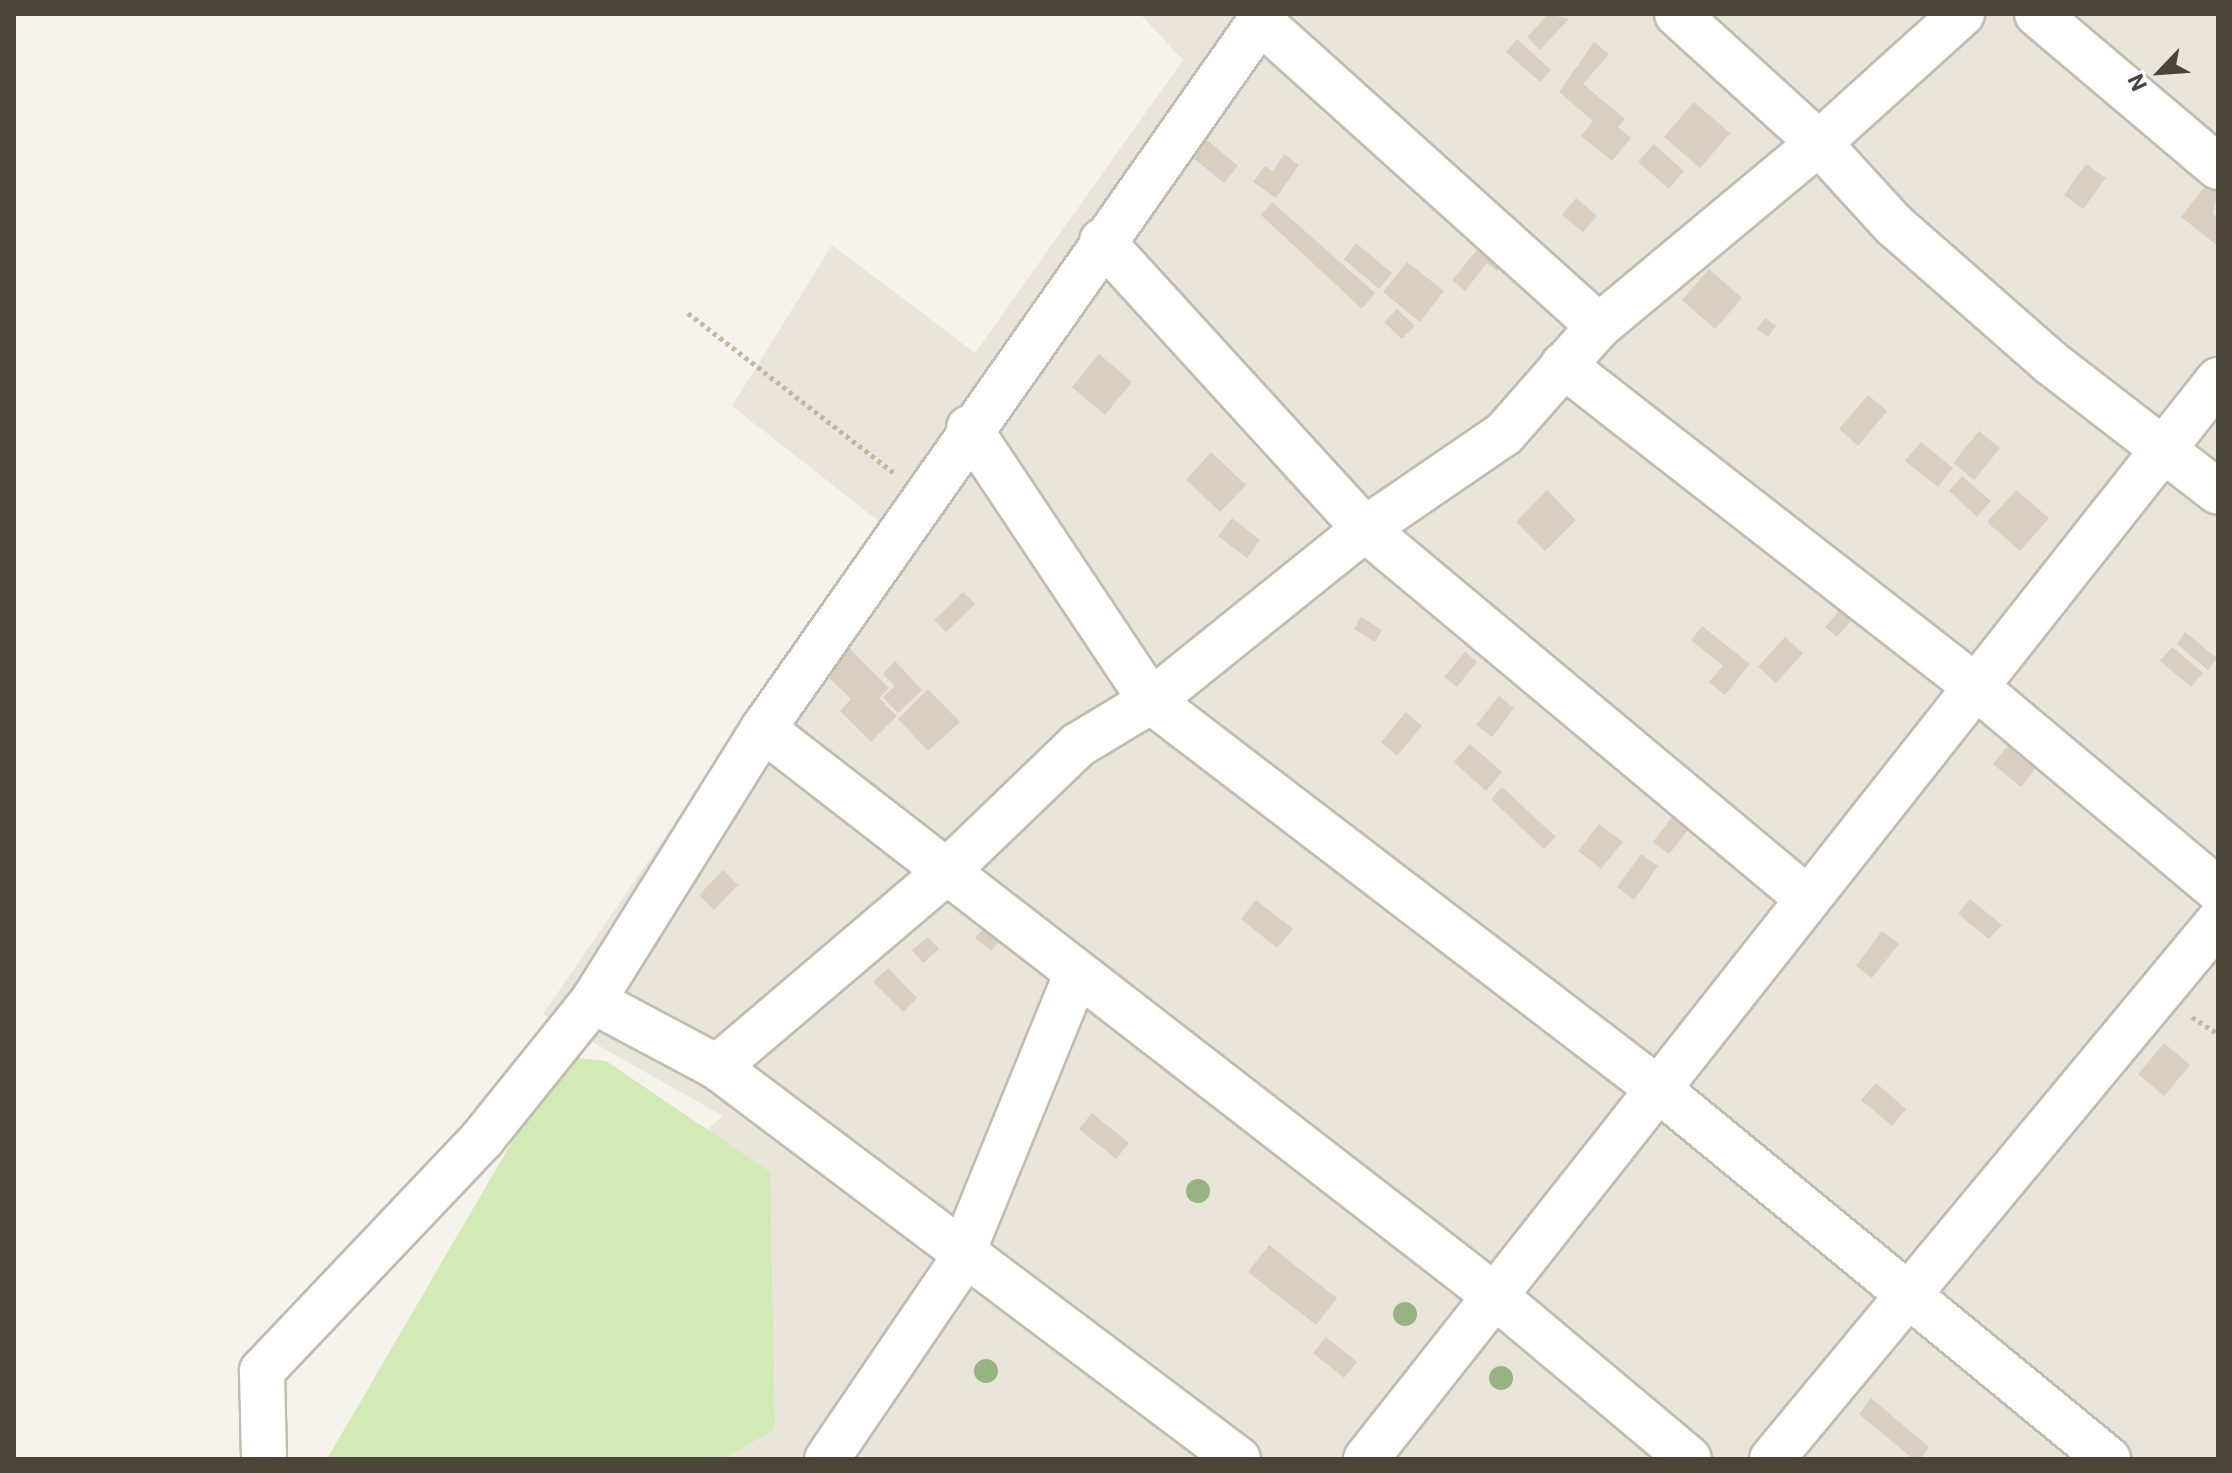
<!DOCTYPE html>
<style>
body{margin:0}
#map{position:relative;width:2232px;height:1473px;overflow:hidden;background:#f6f3ec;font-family:Roboto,sans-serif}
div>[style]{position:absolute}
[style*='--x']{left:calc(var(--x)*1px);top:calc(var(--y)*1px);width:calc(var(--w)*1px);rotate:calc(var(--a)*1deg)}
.residential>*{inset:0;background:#eae5da}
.green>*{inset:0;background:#d2eab5}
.building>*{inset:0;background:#d8cfc1}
.path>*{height:5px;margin-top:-2.5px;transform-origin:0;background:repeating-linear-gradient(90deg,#c4b79f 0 4px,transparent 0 8px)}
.roads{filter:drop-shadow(2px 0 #c2bbae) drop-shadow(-2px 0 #c2bbae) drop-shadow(0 2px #c2bbae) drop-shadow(0 -2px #c2bbae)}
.minor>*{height:44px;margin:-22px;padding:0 22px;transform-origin:22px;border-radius:22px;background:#fff}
.trees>*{width:24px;height:24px;margin:-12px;border-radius:50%;background:#97b381}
span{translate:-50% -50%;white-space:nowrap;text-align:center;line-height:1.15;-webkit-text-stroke:6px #fff;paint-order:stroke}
.frame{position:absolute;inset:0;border:16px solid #4b4439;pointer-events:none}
.north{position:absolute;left:2120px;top:32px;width:80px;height:80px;-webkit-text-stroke:6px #fff;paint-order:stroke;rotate:245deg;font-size:22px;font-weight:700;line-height:32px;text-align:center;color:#4b4439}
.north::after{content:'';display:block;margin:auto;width:28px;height:36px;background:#4b4439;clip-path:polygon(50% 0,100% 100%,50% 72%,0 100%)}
</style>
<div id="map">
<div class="residential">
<i style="clip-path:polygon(1140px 14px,2218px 14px,2218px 1459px,463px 1459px,391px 1401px,723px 1116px,543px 1014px,881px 523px,732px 406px,832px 245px,975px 353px,1183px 60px)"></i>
</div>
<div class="green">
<i style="clip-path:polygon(562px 1056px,606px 1061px,770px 1172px,775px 1429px,723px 1459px,327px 1459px)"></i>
</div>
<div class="building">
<i style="clip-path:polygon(1548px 14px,1569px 19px,1540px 50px,1527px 37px)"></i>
<i style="clip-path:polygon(1517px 39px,1551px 70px,1540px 82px,1506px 52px)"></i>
<i style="clip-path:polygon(1594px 42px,1609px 54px,1583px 84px,1625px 119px,1618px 127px,1631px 138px,1612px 161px,1581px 136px,1593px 121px,1559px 92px)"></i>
<i style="clip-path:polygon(1694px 102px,1730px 133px,1700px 168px,1664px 137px)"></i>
<i style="clip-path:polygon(1201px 135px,1238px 166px,1224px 183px,1186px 152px)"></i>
<i style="clip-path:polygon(1654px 144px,1684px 171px,1669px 189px,1638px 162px)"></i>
<i style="clip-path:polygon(1284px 154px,1299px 165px,1276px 198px,1253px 182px,1265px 166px,1273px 171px)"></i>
<i style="clip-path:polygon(2086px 164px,2106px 178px,2083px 209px,2064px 195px)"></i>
<i style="clip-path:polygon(2209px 181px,2218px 188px,2213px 214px,2218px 217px,2218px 246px,2181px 217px)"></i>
<i style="clip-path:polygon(1576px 198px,1597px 216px,1583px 232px,1562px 215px)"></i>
<i style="clip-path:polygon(1272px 202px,1375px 293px,1362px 309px,1261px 215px)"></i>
<i style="clip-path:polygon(1485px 240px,1507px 259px,1497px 271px,1487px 263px,1465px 291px,1452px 280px)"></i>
<i style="clip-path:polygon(1356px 243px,1392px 273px,1379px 289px,1344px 259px)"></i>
<i style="clip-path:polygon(1407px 262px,1444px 291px,1420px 322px,1383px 292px)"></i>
<i style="clip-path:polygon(1709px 269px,1742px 298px,1715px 329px,1682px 300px)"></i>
<i style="clip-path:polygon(1397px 309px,1415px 326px,1402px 339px,1384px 322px)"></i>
<i style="clip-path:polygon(1765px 318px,1776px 326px,1768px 337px,1757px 329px)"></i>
<i style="clip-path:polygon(1099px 354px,1132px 382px,1105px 415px,1072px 387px)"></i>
<i style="clip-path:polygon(1868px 395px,1887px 411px,1858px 446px,1839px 429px)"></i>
<i style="clip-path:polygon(1979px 431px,2000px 448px,1974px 480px,1953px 463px)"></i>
<i style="clip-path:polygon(1921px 442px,1953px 468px,1938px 487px,1905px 461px)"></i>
<i style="clip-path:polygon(1211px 452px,1246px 485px,1220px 512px,1186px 480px)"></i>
<i style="clip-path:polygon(1962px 476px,1991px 501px,1977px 517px,1949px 491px)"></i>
<i style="clip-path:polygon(1547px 490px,1576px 520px,1545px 551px,1516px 522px)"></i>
<i style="clip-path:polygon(2016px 490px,2049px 518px,2020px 551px,1987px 522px)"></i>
<i style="clip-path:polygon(1232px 518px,1260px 540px,1247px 558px,1218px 536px)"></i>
<i style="clip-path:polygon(963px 592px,975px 604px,946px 632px,934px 620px)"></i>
<i style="clip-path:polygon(1849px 599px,1861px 609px,1837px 637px,1825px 627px)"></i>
<i style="clip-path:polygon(1361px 617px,1382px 630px,1375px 642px,1354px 629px)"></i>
<i style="clip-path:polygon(1702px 626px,1750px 664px,1725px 695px,1709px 682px,1723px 666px,1691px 640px)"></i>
<i style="clip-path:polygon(2185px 632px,2217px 658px,2208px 670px,2177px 644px)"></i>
<i style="clip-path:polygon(1785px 637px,1803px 653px,1776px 683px,1758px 667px)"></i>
<i style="clip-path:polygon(845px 644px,889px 688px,879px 698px,897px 716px,871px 742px,840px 711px,851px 699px,821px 670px)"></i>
<i style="clip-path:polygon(2172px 647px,2203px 673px,2191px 687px,2160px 661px)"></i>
<i style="clip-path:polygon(1465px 652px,1477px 662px,1457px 687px,1444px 677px)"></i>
<i style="clip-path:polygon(895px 661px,922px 690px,898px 713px,883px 697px,895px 686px,883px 674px)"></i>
<i style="clip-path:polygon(928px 689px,960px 722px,928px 751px,898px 719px)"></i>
<i style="clip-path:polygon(1499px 696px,1514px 708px,1492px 737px,1476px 725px)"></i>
<i style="clip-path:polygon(1406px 712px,1422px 726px,1397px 756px,1381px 742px)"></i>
<i style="clip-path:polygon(1470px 744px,1502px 772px,1486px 791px,1454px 762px)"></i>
<i style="clip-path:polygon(2009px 744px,2037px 767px,2021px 787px,1993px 764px)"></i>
<i style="clip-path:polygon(1502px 787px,1556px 837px,1544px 849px,1491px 799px)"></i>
<i style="clip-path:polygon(1676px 812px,1692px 825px,1669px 854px,1653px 842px)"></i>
<i style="clip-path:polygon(1599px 824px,1623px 842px,1601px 869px,1578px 851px)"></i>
<i style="clip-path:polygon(1641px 854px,1658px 866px,1634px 900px,1617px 887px)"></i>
<i style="clip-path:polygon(723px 870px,738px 885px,714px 910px,699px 895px)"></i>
<i style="clip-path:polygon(1970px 899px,2002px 925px,1989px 939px,1958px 914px)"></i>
<i style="clip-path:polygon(1256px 900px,1293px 929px,1277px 948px,1241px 919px)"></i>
<i style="clip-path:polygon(988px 923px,1003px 937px,991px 951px,975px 938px)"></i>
<i style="clip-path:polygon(1882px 931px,1899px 944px,1872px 978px,1856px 966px)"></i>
<i style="clip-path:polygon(928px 937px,939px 949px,923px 963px,912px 950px)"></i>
<i style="clip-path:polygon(888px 968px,917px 998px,903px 1012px,873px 982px)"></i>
<i style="clip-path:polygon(2164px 1043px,2190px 1065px,2164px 1096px,2138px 1074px)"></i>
<i style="clip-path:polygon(1876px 1083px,1906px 1109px,1892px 1126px,1861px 1100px)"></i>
<i style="clip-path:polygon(1092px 1113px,1129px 1143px,1116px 1159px,1079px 1129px)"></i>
<i style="clip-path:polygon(1269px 1245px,1337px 1298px,1316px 1325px,1248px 1272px)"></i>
<i style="clip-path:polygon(1326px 1337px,1357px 1362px,1344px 1378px,1313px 1353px)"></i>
<i style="clip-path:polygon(1871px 1398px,1929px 1447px,1920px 1459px,1913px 1459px,1859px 1414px)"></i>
</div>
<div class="path">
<i style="--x:688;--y:313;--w:261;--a:37.8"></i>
<i style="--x:2192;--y:1017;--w:31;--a:33"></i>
</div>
<div class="roads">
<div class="minor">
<i style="--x:1677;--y:14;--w:192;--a:42.3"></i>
<i style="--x:1819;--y:143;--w:111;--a:47.6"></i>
<i style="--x:1894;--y:225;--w:208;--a:41.3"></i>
<i style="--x:2050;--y:362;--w:212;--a:37.7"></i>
<i style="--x:2037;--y:14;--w:237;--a:40.2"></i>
<i style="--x:1260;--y:21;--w:456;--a:42"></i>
<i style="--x:1102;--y:241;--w:390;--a:47.6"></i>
<i style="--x:1365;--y:529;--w:577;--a:39.87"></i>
<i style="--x:1563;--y:365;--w:524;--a:37.94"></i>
<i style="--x:1976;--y:687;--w:316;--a:40"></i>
<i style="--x:969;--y:428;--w:328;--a:56.3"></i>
<i style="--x:1151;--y:701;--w:638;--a:37.43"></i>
<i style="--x:1658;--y:1089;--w:583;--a:39.43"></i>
<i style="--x:763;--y:729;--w:926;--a:37.76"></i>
<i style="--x:1495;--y:1296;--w:253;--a:40"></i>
<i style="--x:593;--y:1001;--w:140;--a:28"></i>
<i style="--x:717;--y:1067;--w:652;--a:36.96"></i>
<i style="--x:717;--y:1067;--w:301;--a:-40.4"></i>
<i style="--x:946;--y:872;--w:183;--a:-43.9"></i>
<i style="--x:1078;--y:745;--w:85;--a:-31.1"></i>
<i style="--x:1151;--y:701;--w:275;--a:-38.8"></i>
<i style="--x:1365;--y:529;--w:168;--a:-34.4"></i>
<i style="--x:1504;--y:434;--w:144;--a:-48.7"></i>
<i style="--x:1599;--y:326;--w:286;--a:-39.8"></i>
<i style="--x:1819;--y:143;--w:193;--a:-42.1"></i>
<i style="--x:264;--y:1459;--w:88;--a:-91.3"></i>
<i style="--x:262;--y:1371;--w:320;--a:-46.5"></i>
<i style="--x:482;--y:1139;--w:177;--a:-51.2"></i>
<i style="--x:593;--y:1001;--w:321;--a:-58"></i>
<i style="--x:763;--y:729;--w:874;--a:-54.93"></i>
<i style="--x:827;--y:1459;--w:230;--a:-55.8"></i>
<i style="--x:956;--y:1269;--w:320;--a:-67.8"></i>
<i style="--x:1366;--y:1459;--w:1375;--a:-51.7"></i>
<i style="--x:1772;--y:1459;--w:698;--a:-50.29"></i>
</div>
</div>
<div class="trees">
<i style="left:1198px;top:1191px"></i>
<i style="left:1405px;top:1314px"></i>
<i style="left:986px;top:1371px"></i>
<i style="left:1501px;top:1378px"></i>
</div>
<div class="frame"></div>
<div class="north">N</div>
</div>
